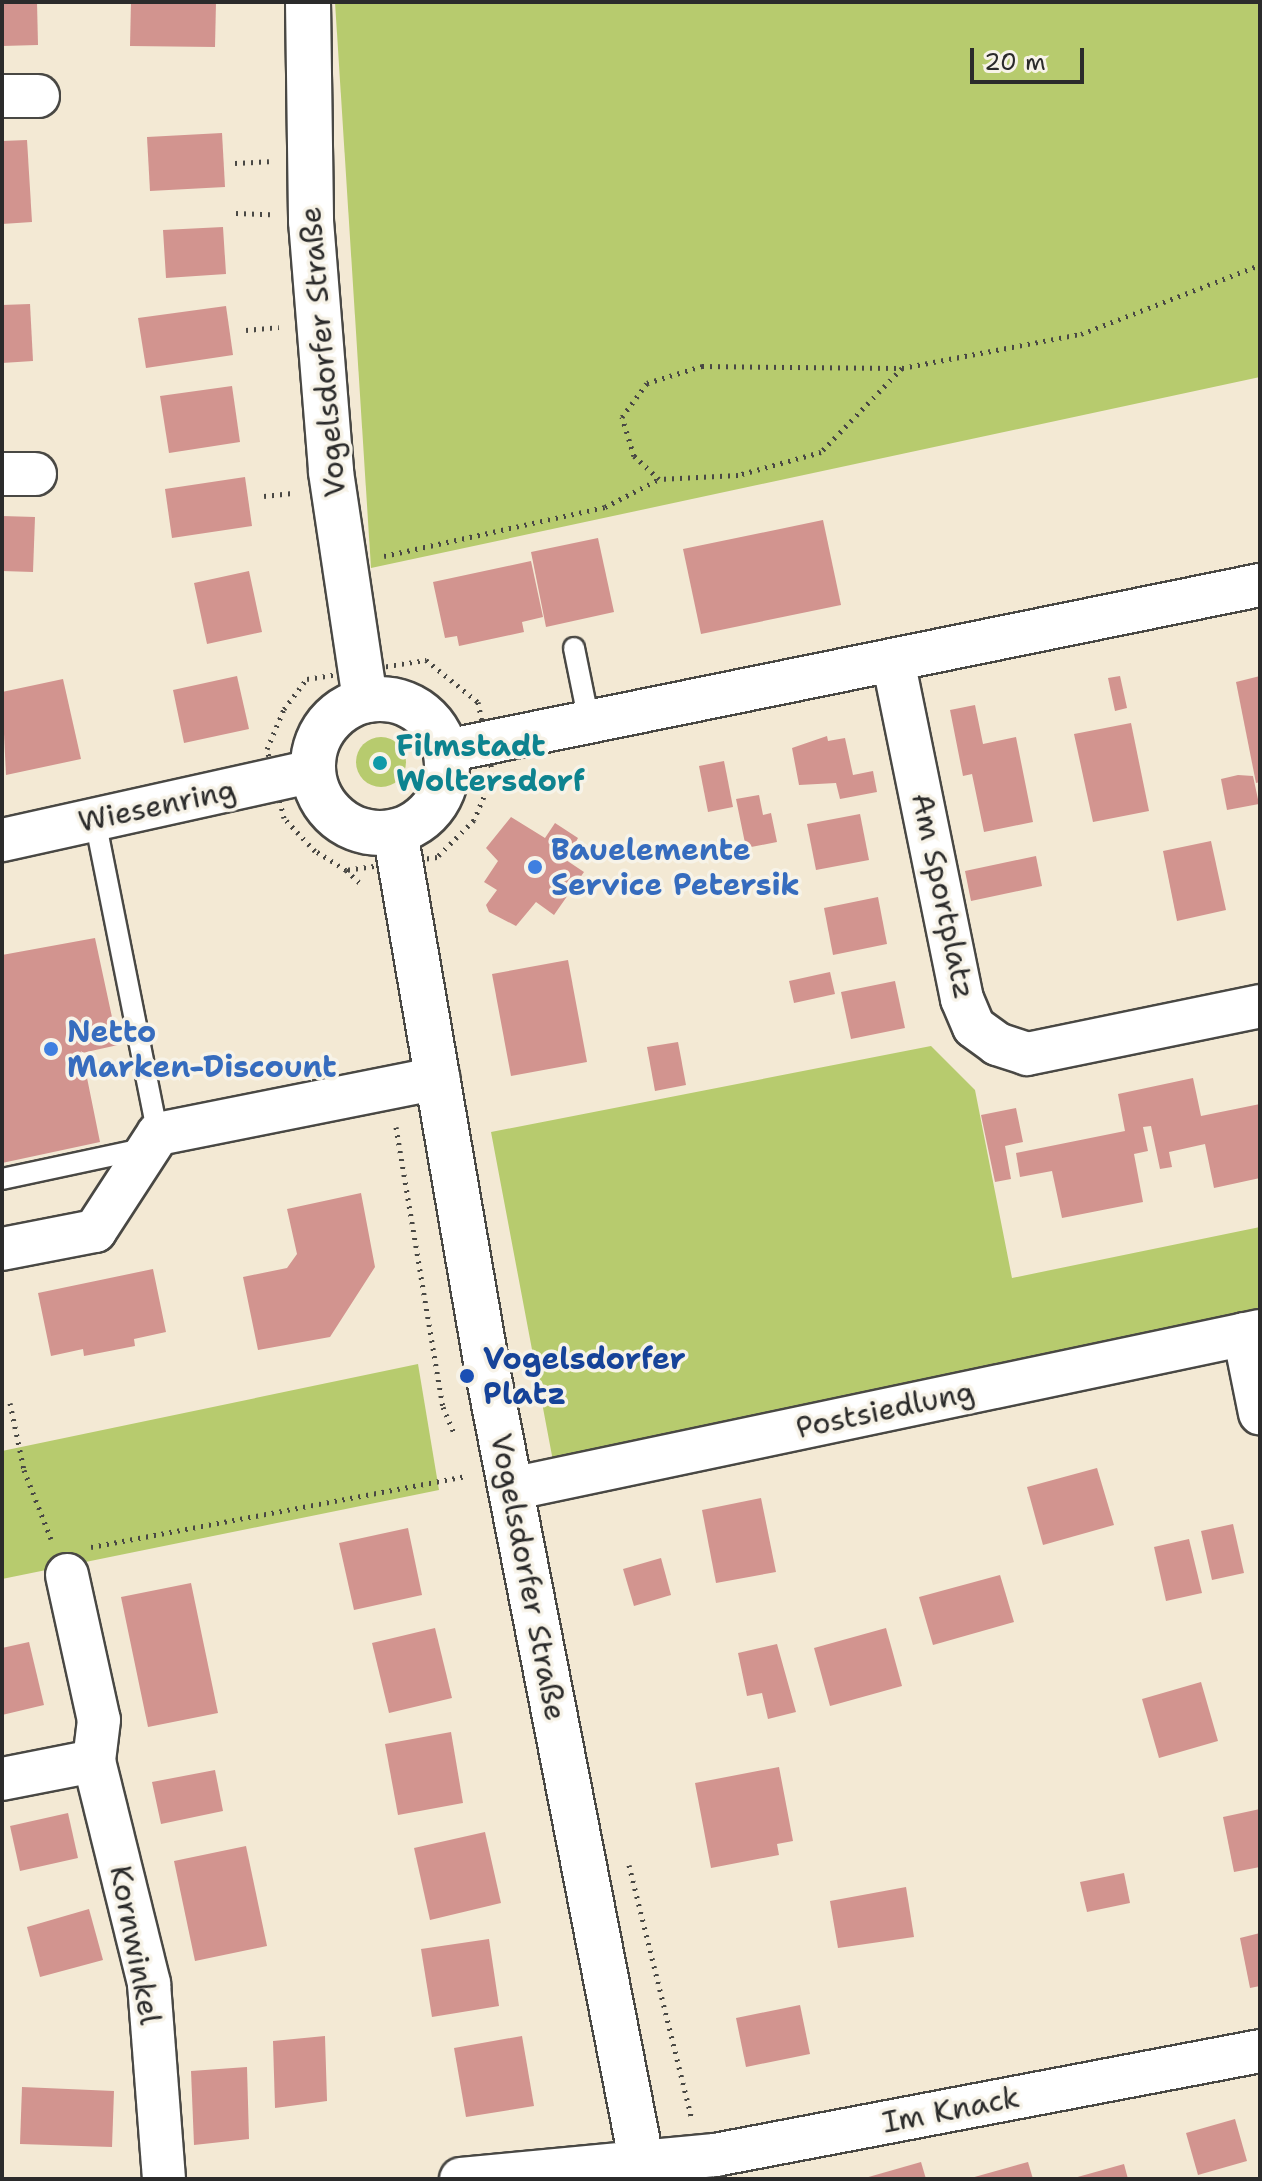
<!DOCTYPE html>
<meta charset="utf-8">
<style>
body{margin:0}
#map{position:relative;width:1262px;height:2181px;overflow:hidden;background:#f3e9d4;font-family:"Shantell Sans",sans-serif}
div>[style]{position:absolute}
[style*='--x']{left:calc(var(--x)*1px);top:calc(var(--y)*1px);width:calc(var(--w)*1px);rotate:calc(var(--a)*1deg)}
.green>*{inset:0;background:#b7cb6e}
.round{border-radius:50%}
.building>*{inset:0;background:#d2948f}
.path>*{height:5px;margin-top:-2.5px;transform-origin:0;background:repeating-linear-gradient(90deg,#494844 0 2px,transparent 0 8px)}
.roads{filter:drop-shadow(2px 0 #494844) drop-shadow(-2px 0 #494844) drop-shadow(0 2px #494844) drop-shadow(0 -2px #494844)}
.lane>*{height:20px;margin:-10px;padding:0 10px;transform-origin:10px;border-radius:10px;background:#fff}
.street>*{height:42px;margin:-21px;padding:0 21px;transform-origin:21px;border-radius:21px;background:#fff}
.secondary>*{height:44px;margin:-22px;padding:0 22px;transform-origin:22px;border-radius:22px;background:#fff}
.secondary>.ring{margin:-22px;padding:0;box-sizing:content-box;background:none;border:44px solid #fff;border-radius:50%}
.dots>*{width:22px;height:22px;translate:-50% -50%;box-sizing:border-box;border:4px solid #f7f3e8;border-radius:50%}
span{translate:-50% -50%;white-space:nowrap;text-align:center;line-height:1.15;-webkit-text-stroke:7px #f7f3e8;paint-order:stroke}
.street-label{font-size:30px;color:#2b2b2b}
.culture-label{font-size:30px;color:#0d838f;font-weight:700}
.left{translate:0 -50%;text-align:left}
.shop-label{font-size:30px;color:#366cbe;font-weight:700}
.transit-label{font-size:30px;color:#164399;font-weight:700}
.frame{position:absolute;inset:0;border:4px solid #2b2b2b;pointer-events:none}
.scale{position:absolute;left:970px;top:48px;width:114px;height:36px;box-sizing:border-box;border:4px solid #2b2b2b;border-top:0;padding-left:10px;font-size:24px;line-height:28px;white-space:nowrap;color:#2b2b2b;-webkit-text-stroke:6px #f7f3e8;paint-order:stroke}
</style>
<div id="map">
<div class="green">
<i style="clip-path:polygon(335px 2px,1260px 2px,1260px 377px,371px 568px)"></i>
<i class="round" style="left:356px;top:737px;width:50px;height:50px"></i>
<i style="clip-path:polygon(931px 1046px,975px 1090px,1012px 1278px,1260px 1227px,1260px 1315px,553px 1461px,491px 1132px)"></i>
<i style="clip-path:polygon(418px 1364px,439px 1490px,2px 1579px,2px 1451px)"></i>
</div>
<div class="building">
<i style="clip-path:polygon(2px 2px,37px 2px,38px 45px,2px 46px)"></i>
<i style="clip-path:polygon(131px 2px,216px 2px,215px 47px,130px 46px)"></i>
<i style="clip-path:polygon(222px 133px,225px 187px,150px 191px,147px 137px)"></i>
<i style="clip-path:polygon(27px 140px,32px 222px,2px 224px,2px 141px)"></i>
<i style="clip-path:polygon(223px 227px,226px 274px,166px 278px,163px 230px)"></i>
<i style="clip-path:polygon(30px 304px,33px 361px,2px 363px,2px 305px)"></i>
<i style="clip-path:polygon(226px 306px,233px 355px,146px 368px,138px 318px)"></i>
<i style="clip-path:polygon(232px 386px,240px 442px,169px 453px,160px 396px)"></i>
<i style="clip-path:polygon(245px 477px,252px 526px,172px 538px,165px 489px)"></i>
<i style="clip-path:polygon(2px 516px,35px 517px,33px 572px,2px 571px)"></i>
<i style="clip-path:polygon(823px 520px,841px 605px,701px 634px,683px 549px)"></i>
<i style="clip-path:polygon(598px 538px,614px 612px,546px 627px,531px 552px)"></i>
<i style="clip-path:polygon(531px 561px,543px 617px,522px 622px,524px 632px,459px 646px,457px 636px,445px 638px,433px 582px)"></i>
<i style="clip-path:polygon(249px 571px,262px 632px,207px 644px,194px 583px)"></i>
<i style="clip-path:polygon(237px 676px,249px 729px,184px 743px,173px 690px)"></i>
<i style="clip-path:polygon(1120px 676px,1127px 708px,1115px 711px,1108px 678px)"></i>
<i style="clip-path:polygon(1260px 676px,1260px 782px,1256px 783px,1236px 682px)"></i>
<i style="clip-path:polygon(63px 679px,81px 759px,6px 775px,2px 692px)"></i>
<i style="clip-path:polygon(975px 705px,983px 744px,1016px 737px,1033px 822px,984px 832px,972px 774px,963px 776px,950px 710px)"></i>
<i style="clip-path:polygon(1131px 723px,1149px 811px,1093px 822px,1074px 734px)"></i>
<i style="clip-path:polygon(827px 736px,828px 741px,845px 738px,853px 775px,873px 771px,877px 792px,840px 799px,836px 783px,799px 785px,792px 748px)"></i>
<i style="clip-path:polygon(724px 761px,733px 807px,708px 812px,699px 766px)"></i>
<i style="clip-path:polygon(1238px 775px,1253px 776px,1259px 804px,1227px 810px,1221px 779px)"></i>
<i style="clip-path:polygon(759px 795px,763px 815px,771px 813px,777px 842px,746px 848px,736px 799px)"></i>
<i style="clip-path:polygon(860px 814px,869px 860px,816px 870px,807px 824px)"></i>
<i style="clip-path:polygon(511px 817px,545px 838px,555px 823px,578px 838px,566px 860px,584px 872px,554px 915px,536px 902px,516px 926px,489px 912px,486px 905px,497px 890px,484px 882px,498px 861px,486px 848px)"></i>
<i style="clip-path:polygon(1211px 841px,1226px 910px,1177px 921px,1163px 851px)"></i>
<i style="clip-path:polygon(1036px 856px,1042px 886px,971px 901px,965px 871px)"></i>
<i style="clip-path:polygon(785px 874px,788px 891px,767px 894px,764px 878px)"></i>
<i style="clip-path:polygon(878px 897px,887px 944px,833px 955px,824px 908px)"></i>
<i style="clip-path:polygon(95px 938px,118px 1045px,82px 1053px,100px 1142px,2px 1163px,2px 955px)"></i>
<i style="clip-path:polygon(568px 960px,587px 1062px,511px 1076px,492px 974px)"></i>
<i style="clip-path:polygon(830px 972px,835px 994px,794px 1003px,789px 981px)"></i>
<i style="clip-path:polygon(895px 981px,905px 1028px,851px 1039px,841px 992px)"></i>
<i style="clip-path:polygon(678px 1042px,686px 1085px,655px 1091px,647px 1047px)"></i>
<i style="clip-path:polygon(1193px 1078px,1201px 1116px,1260px 1104px,1260px 1178px,1214px 1188px,1205px 1144px,1169px 1152px,1172px 1167px,1160px 1169px,1151px 1126px,1143px 1127px,1148px 1151px,1134px 1154px,1143px 1202px,1062px 1218px,1052px 1171px,1020px 1177px,1016px 1153px,1125px 1131px,1118px 1094px)"></i>
<i style="clip-path:polygon(1016px 1108px,1023px 1142px,1005px 1146px,1011px 1179px,995px 1182px,981px 1115px)"></i>
<i style="clip-path:polygon(361px 1193px,375px 1267px,330px 1337px,258px 1350px,243px 1277px,287px 1268px,297px 1254px,287px 1209px)"></i>
<i style="clip-path:polygon(153px 1269px,166px 1332px,134px 1339px,135px 1346px,84px 1356px,83px 1349px,51px 1356px,38px 1293px)"></i>
<i style="clip-path:polygon(1097px 1468px,1114px 1525px,1043px 1545px,1027px 1487px)"></i>
<i style="clip-path:polygon(761px 1498px,776px 1572px,716px 1583px,702px 1510px)"></i>
<i style="clip-path:polygon(1233px 1524px,1244px 1573px,1212px 1580px,1201px 1531px)"></i>
<i style="clip-path:polygon(408px 1528px,422px 1595px,354px 1610px,339px 1543px)"></i>
<i style="clip-path:polygon(1189px 1539px,1202px 1593px,1166px 1601px,1154px 1547px)"></i>
<i style="clip-path:polygon(661px 1558px,671px 1595px,634px 1606px,623px 1569px)"></i>
<i style="clip-path:polygon(1000px 1575px,1014px 1622px,933px 1645px,919px 1597px)"></i>
<i style="clip-path:polygon(191px 1583px,218px 1713px,148px 1727px,121px 1597px)"></i>
<i style="clip-path:polygon(435px 1628px,452px 1698px,389px 1713px,372px 1643px)"></i>
<i style="clip-path:polygon(886px 1628px,902px 1686px,830px 1706px,814px 1648px)"></i>
<i style="clip-path:polygon(29px 1642px,44px 1705px,2px 1715px,2px 1648px)"></i>
<i style="clip-path:polygon(777px 1644px,796px 1712px,768px 1719px,762px 1693px,747px 1696px,738px 1653px)"></i>
<i style="clip-path:polygon(1201px 1682px,1218px 1741px,1159px 1758px,1142px 1699px)"></i>
<i style="clip-path:polygon(451px 1732px,463px 1803px,398px 1815px,385px 1744px)"></i>
<i style="clip-path:polygon(779px 1767px,793px 1841px,777px 1844px,779px 1855px,711px 1868px,695px 1783px)"></i>
<i style="clip-path:polygon(215px 1770px,223px 1811px,161px 1824px,152px 1782px)"></i>
<i style="clip-path:polygon(1260px 1809px,1260px 1867px,1234px 1872px,1223px 1817px)"></i>
<i style="clip-path:polygon(68px 1813px,78px 1858px,20px 1871px,10px 1826px)"></i>
<i style="clip-path:polygon(485px 1832px,501px 1903px,430px 1920px,414px 1848px)"></i>
<i style="clip-path:polygon(246px 1846px,267px 1946px,195px 1961px,174px 1861px)"></i>
<i style="clip-path:polygon(1124px 1873px,1130px 1903px,1087px 1912px,1080px 1882px)"></i>
<i style="clip-path:polygon(906px 1887px,914px 1937px,838px 1948px,830px 1901px)"></i>
<i style="clip-path:polygon(89px 1909px,103px 1960px,40px 1977px,27px 1927px)"></i>
<i style="clip-path:polygon(1260px 1933px,1260px 1986px,1250px 1988px,1240px 1938px)"></i>
<i style="clip-path:polygon(489px 1939px,499px 2006px,432px 2017px,421px 1949px)"></i>
<i style="clip-path:polygon(800px 2005px,810px 2054px,746px 2067px,736px 2018px)"></i>
<i style="clip-path:polygon(325px 2036px,327px 2101px,275px 2108px,273px 2041px)"></i>
<i style="clip-path:polygon(522px 2036px,534px 2106px,466px 2117px,454px 2048px)"></i>
<i style="clip-path:polygon(247px 2067px,249px 2139px,194px 2145px,191px 2071px)"></i>
<i style="clip-path:polygon(22px 2087px,114px 2091px,112px 2147px,20px 2144px)"></i>
<i style="clip-path:polygon(1235px 2119px,1247px 2161px,1198px 2175px,1186px 2133px)"></i>
<i style="clip-path:polygon(921px 2162px,926px 2179px,865px 2179px,865px 2178px)"></i>
<i style="clip-path:polygon(1028px 2162px,1033px 2179px,971px 2179px,971px 2178px)"></i>
<i style="clip-path:polygon(1124px 2164px,1128px 2179px,1074px 2179px,1074px 2178px)"></i>
</div>
<div class="path">
<i style="--x:235;--y:163;--w:34;--a:-3"></i>
<i style="--x:236;--y:213;--w:34;--a:2"></i>
<i style="--x:246;--y:330;--w:33;--a:-5"></i>
<i style="--x:902;--y:368;--w:117;--a:134"></i>
<i style="--x:821;--y:452;--w:86;--a:164.5"></i>
<i style="--x:738;--y:475;--w:79;--a:177.1"></i>
<i style="--x:659;--y:479;--w:34;--a:-137"></i>
<i style="--x:634;--y:456;--w:41;--a:-107.1"></i>
<i style="--x:622;--y:417;--w:42;--a:-53.7"></i>
<i style="--x:647;--y:383;--w:58;--a:-17.2"></i>
<i style="--x:702;--y:366;--w:200;--a:0.6"></i>
<i style="--x:902;--y:368;--w:182;--a:-10.8"></i>
<i style="--x:1081;--y:334;--w:192;--a:-21.1"></i>
<i style="--x:264;--y:496;--w:31;--a:-6"></i>
<i style="--x:384;--y:556;--w:226;--a:-12.5"></i>
<i style="--x:605;--y:507;--w:61;--a:-27.4"></i>
<i style="--x:426;--y:660;--w:67;--a:38.9"></i>
<i style="--x:478;--y:702;--w:75;--a:78.4"></i>
<i style="--x:493;--y:775;--w:49;--a:112.9"></i>
<i style="--x:474;--y:820;--w:52;--a:135"></i>
<i style="--x:437;--y:857;--w:92;--a:171.9"></i>
<i style="--x:346;--y:870;--w:36;--a:-148"></i>
<i style="--x:315;--y:851;--w:45;--a:-133.2"></i>
<i style="--x:284;--y:818;--w:71;--a:-103.8"></i>
<i style="--x:267;--y:749;--w:43;--a:-67"></i>
<i style="--x:284;--y:709;--w:38;--a:-53"></i>
<i style="--x:307;--y:679;--w:121;--a:-9.1"></i>
<i style="--x:346;--y:870;--w:22;--a:43"></i>
<i style="--x:396;--y:1127;--w:284;--a:80.5"></i>
<i style="--x:443;--y:1407;--w:30;--a:67"></i>
<i style="--x:10;--y:1403;--w:68;--a:78.2"></i>
<i style="--x:24;--y:1470;--w:74;--a:68.6"></i>
<i style="--x:91;--y:1547;--w:382;--a:-10.7"></i>
<i style="--x:629;--y:1865;--w:262;--a:76.1"></i>
</div>
<div class="roads">
<div class="lane">
<i style="--x:574;--y:648;--w:76;--a:78.5"></i>
<i style="--x:95;--y:820;--w:320;--a:78.7"></i>
<i style="--x:2;--y:1179;--w:147;--a:-12.1"></i>
</div>
<div class="street">
<i style="--x:2;--y:96;--w:36;--a:0"></i>
<i style="--x:2;--y:474;--w:33;--a:0"></i>
<i style="--x:893;--y:660;--w:346;--a:78.5"></i>
<i style="--x:962;--y:999;--w:30;--a:67"></i>
<i style="--x:974;--y:1027;--w:29;--a:36"></i>
<i style="--x:997;--y:1044;--w:32;--a:18"></i>
<i style="--x:1027;--y:1054;--w:238;--a:-11.6"></i>
<i style="--x:446;--y:751;--w:831;--a:-11.53"></i>
<i style="--x:2;--y:840;--w:318;--a:-12.5"></i>
<i style="--x:2;--y:1249;--w:95;--a:-11"></i>
<i style="--x:95;--y:1231;--w:116;--a:-57"></i>
<i style="--x:158;--y:1134;--w:286;--a:-11.3"></i>
<i style="--x:1244;--y:1334;--w:81;--a:78.6"></i>
<i style="--x:511;--y:1489;--w:765;--a:-11.91"></i>
<i style="--x:67;--y:1575;--w:148;--a:77.6"></i>
<i style="--x:99;--y:1720;--w:41;--a:97"></i>
<i style="--x:2;--y:1779;--w:94;--a:-11.1"></i>
<i style="--x:94;--y:1761;--w:230;--a:76.1"></i>
<i style="--x:149;--y:1984;--w:196;--a:85.6"></i>
<i style="--x:461;--y:2179;--w:255;--a:-5.4"></i>
<i style="--x:715;--y:2155;--w:555;--a:-10.8"></i>
</div>
<div class="secondary">
<i style="--x:308;--y:2;--w:219;--a:89.2"></i>
<i style="--x:311;--y:221;--w:252;--a:85.4"></i>
<i style="--x:331;--y:472;--w:231;--a:81.5"></i>
<i class="ring" style="left:313px;top:699px;width:90px;height:90px"></i>
<i style="--x:395;--y:832;--w:549;--a:80.25"></i>
<i style="--x:488;--y:1373;--w:821;--a:78.98"></i>
</div>
</div>
<div class="dots">
<i style="left:380px;top:763px;background:#0f9aa8"></i>
<i style="left:535px;top:867px;background:#3f7fe0"></i>
<i style="left:51px;top:1049px;background:#3f7fe0"></i>
<i style="left:467px;top:1376px;background:#1a4fb4"></i>
</div>
<div class="street-label">
<span style="left:323px;top:352px;rotate:-95deg">Vogelsdorfer Straße</span>
<span style="left:157px;top:806px;rotate:-12deg">Wiesenring</span>
<span style="left:943px;top:896px;rotate:78deg">Am Sportplatz</span>
<span style="left:885px;top:1410px;rotate:-12deg">Postsiedlung</span>
<span style="left:528px;top:1577px;rotate:79deg">Vogelsdorfer Straße</span>
<span style="left:135px;top:1945px;rotate:79deg">Kornwinkel</span>
<span style="left:951px;top:2110px;rotate:-11deg">Im Knack</span>
</div>
<div class="culture-label">
<span class="left" style="left:396px;top:763px">Filmstadt<br>Woltersdorf</span>
</div>
<div class="shop-label">
<span class="left" style="left:551px;top:867px">Bauelemente<br>Service Petersik</span>
<span class="left" style="left:67px;top:1049px">Netto<br>Marken-Discount</span>
</div>
<div class="transit-label">
<span class="left" style="left:483px;top:1376px">Vogelsdorfer<br>Platz</span>
</div>
<div class="frame"></div>
<div class="scale">20 m</div>
</div>
